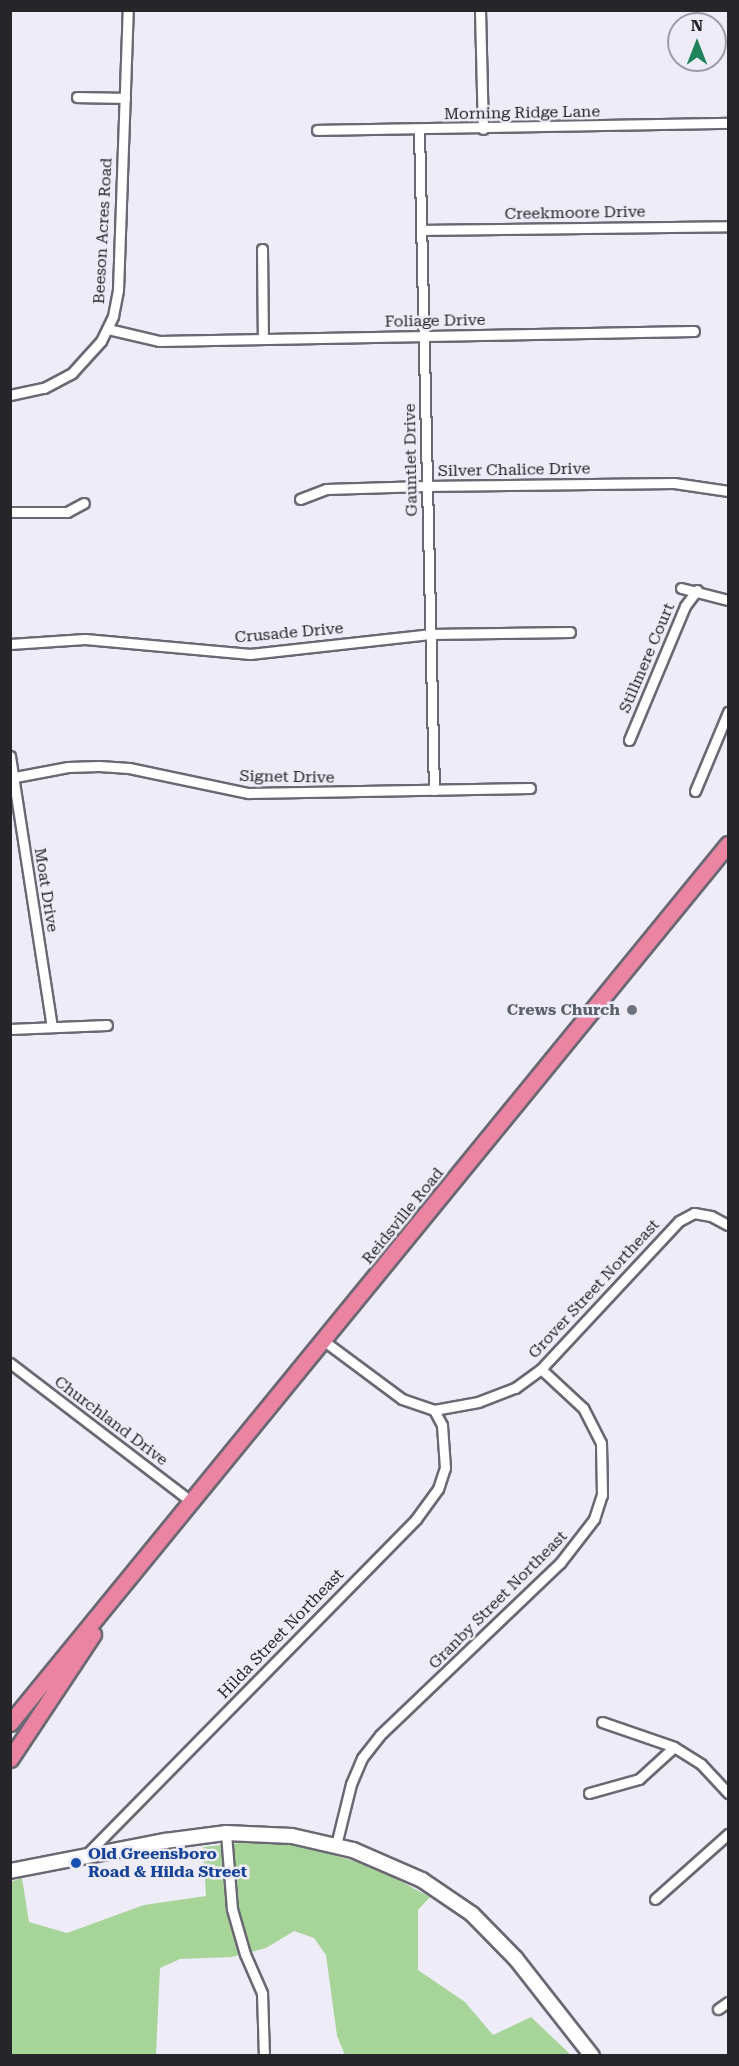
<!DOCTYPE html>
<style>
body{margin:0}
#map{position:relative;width:739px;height:2066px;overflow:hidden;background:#eeecf7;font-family:"Roboto Serif",serif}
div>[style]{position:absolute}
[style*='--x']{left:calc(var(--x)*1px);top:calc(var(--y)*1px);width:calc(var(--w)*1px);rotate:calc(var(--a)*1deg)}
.green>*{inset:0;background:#a7d499}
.roads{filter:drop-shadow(2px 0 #6a6872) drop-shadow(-2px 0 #6a6872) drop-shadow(0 2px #6a6872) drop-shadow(0 -2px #6a6872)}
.minor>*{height:9px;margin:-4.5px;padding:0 4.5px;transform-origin:4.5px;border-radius:4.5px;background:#fff}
.secondary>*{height:14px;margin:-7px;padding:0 7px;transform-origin:7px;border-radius:7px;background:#fff}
.trunk>*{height:15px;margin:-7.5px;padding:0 7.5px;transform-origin:7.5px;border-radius:7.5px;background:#ea84a2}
.dots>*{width:16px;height:16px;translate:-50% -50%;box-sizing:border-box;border:3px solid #eeecf7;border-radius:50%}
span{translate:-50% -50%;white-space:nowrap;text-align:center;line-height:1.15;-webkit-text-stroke:5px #eeecf7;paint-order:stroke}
.street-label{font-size:16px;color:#262529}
.worship-label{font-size:16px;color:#5b616d;font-weight:700}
.right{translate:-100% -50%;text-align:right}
.transit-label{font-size:16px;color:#164399;font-weight:700}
.left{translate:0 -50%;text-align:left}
.frame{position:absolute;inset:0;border:12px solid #262529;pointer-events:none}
.north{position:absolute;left:667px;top:12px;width:60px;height:60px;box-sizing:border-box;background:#eeecf7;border:2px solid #9e9ca5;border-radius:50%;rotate:0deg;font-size:16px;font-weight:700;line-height:24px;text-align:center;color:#262529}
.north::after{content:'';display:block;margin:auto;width:21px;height:27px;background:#21835c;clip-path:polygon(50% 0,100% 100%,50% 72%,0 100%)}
</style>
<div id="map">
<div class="green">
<i style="clip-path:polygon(241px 1843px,294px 1844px,372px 1866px,430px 1897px,418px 1910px,418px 1970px,465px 2002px,493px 2035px,531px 2017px,571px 2055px,345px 2055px,337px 2036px,326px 1955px,314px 1938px,294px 1931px,266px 1948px,232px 1957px,180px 1959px,160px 1968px,156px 2055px,11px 2055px,10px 1882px,22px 1878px,29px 1922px,67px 1933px,144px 1905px,206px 1896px,203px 1847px)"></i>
</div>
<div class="roads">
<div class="minor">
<i style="--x:480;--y:10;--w:119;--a:88.6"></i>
<i style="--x:77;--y:97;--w:48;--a:1.2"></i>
<i style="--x:317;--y:130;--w:411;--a:-1"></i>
<i style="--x:419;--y:130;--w:660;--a:88.7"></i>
<i style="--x:422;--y:230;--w:306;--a:-0.7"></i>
<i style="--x:262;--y:249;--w:89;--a:89.4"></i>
<i style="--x:108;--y:329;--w:52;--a:13.2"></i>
<i style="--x:159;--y:341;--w:535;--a:-1.07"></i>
<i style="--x:10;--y:395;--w:35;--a:-12"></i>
<i style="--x:44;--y:388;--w:32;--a:-28"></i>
<i style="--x:72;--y:373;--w:43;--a:-47.8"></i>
<i style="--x:101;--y:341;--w:28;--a:-64"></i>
<i style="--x:113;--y:316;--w:26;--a:-79"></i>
<i style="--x:118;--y:290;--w:280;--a:-88"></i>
<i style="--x:300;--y:499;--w:28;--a:-21"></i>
<i style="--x:326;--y:489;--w:99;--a:-1.7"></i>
<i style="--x:425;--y:486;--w:249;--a:-0.7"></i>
<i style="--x:674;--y:483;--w:55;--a:8.4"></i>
<i style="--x:10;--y:512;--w:57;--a:0"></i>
<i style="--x:67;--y:512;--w:19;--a:-28"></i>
<i style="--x:681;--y:588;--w:49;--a:14.3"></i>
<i style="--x:10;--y:644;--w:75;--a:-3.8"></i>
<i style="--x:85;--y:639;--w:166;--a:5.2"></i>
<i style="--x:250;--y:654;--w:181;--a:-6.3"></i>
<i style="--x:430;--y:634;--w:140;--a:-0.8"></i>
<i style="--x:629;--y:740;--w:145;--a:-67.3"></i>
<i style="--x:685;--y:606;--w:20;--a:-53"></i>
<i style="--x:10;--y:756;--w:274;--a:81.2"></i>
<i style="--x:10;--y:778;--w:59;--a:-10.7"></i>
<i style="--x:68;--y:767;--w:31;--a:-2"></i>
<i style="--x:99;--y:766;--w:30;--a:4"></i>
<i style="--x:129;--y:768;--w:122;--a:11.9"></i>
<i style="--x:248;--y:793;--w:282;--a:-1"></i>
<i style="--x:695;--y:791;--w:86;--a:-67.3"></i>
<i style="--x:10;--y:1029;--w:97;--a:-2.4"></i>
<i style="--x:324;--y:1341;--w:97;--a:36.6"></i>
<i style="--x:402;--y:1399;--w:34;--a:19"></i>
<i style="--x:434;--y:1410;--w:45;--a:-10.3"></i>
<i style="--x:478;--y:1402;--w:40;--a:-21"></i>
<i style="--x:515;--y:1388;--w:32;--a:-36"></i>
<i style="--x:541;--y:1369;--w:202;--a:-47"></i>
<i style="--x:679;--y:1221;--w:17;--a:-28"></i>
<i style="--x:694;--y:1213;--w:17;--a:10"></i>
<i style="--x:711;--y:1216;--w:19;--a:28"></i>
<i style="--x:10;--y:1363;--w:230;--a:37.4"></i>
<i style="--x:602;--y:1722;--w:76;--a:19.1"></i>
<i style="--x:674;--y:1747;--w:32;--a:32"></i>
<i style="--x:701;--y:1764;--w:40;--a:47"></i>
<i style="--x:589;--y:1793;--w:52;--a:-15.6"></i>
<i style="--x:639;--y:1779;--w:47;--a:-42.4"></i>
<i style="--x:226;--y:1833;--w:76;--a:85.5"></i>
<i style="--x:232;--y:1909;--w:47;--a:73.9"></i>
<i style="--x:245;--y:1954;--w:43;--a:66.4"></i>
<i style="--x:262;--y:1993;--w:63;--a:88.2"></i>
<i style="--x:336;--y:1845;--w:63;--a:-76.2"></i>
<i style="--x:351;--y:1784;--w:28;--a:-67"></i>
<i style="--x:362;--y:1758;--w:29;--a:-52"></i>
<i style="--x:380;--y:1735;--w:249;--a:-43.7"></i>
<i style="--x:560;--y:1563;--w:56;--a:-52.3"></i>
<i style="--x:594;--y:1519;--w:25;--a:-72"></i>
<i style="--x:602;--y:1495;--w:52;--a:-91.1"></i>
<i style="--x:601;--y:1443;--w:39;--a:-117"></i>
<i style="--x:583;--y:1408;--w:57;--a:-137.1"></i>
<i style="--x:85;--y:1856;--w:472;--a:-45.5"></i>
<i style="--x:416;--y:1519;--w:37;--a:-54"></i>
<i style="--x:438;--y:1489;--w:22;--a:-72"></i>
<i style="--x:445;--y:1468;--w:43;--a:-94"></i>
<i style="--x:442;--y:1425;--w:17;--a:-118"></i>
<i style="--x:655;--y:1899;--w:98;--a:-41.7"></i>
<i style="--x:718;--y:2009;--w:12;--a:-35"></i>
</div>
<div class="secondary">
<i style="--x:10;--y:1871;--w:158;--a:-11"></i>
<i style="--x:165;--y:1841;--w:62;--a:-7.5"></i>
<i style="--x:226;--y:1833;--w:66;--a:2.6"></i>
<i style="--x:292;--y:1836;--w:63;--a:12.9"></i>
<i style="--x:353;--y:1850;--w:75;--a:23.5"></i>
<i style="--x:422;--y:1880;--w:60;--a:34.2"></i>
<i style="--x:472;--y:1914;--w:63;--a:45.6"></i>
<i style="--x:516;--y:1959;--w:123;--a:51.9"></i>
</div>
<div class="trunk">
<i style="--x:10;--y:1723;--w:1135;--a:-50.76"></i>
<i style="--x:10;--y:1759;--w:150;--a:-56.4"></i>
</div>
</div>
<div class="dots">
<i style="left:632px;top:1010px;background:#6b7280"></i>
<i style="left:76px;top:1863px;background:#1a4fb4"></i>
</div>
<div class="street-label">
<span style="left:522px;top:113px;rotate:-1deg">Morning Ridge Lane</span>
<span style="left:575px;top:213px;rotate:-1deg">Creekmoore Drive</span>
<span style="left:103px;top:231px;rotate:-87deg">Beeson Acres Road</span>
<span style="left:435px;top:321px;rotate:-1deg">Foliage Drive</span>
<span style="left:411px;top:460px;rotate:-91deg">Gauntlet Drive</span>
<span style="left:514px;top:470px;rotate:-1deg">Silver Chalice Drive</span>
<span style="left:289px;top:633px;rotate:-5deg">Crusade Drive</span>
<span style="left:647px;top:658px;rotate:-67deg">Stillmere Court</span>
<span style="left:287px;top:777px;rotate:1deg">Signet Drive</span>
<span style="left:46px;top:890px;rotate:81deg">Moat Drive</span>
<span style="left:403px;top:1216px;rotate:-51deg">Reidsville Road</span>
<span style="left:594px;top:1289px;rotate:-47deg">Grover Street Northeast</span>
<span style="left:111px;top:1421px;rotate:37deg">Churchland Drive</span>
<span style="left:498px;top:1600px;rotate:-45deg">Granby Street Northeast</span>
<span style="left:281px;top:1634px;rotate:-46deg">Hilda Street Northeast</span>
</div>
<div class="worship-label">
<span class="right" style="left:620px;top:1010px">Crews Church</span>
</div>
<div class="transit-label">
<span class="left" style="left:88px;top:1863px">Old Greensboro<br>Road &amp; Hilda Street</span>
</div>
<div class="frame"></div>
<div class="north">N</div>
</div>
